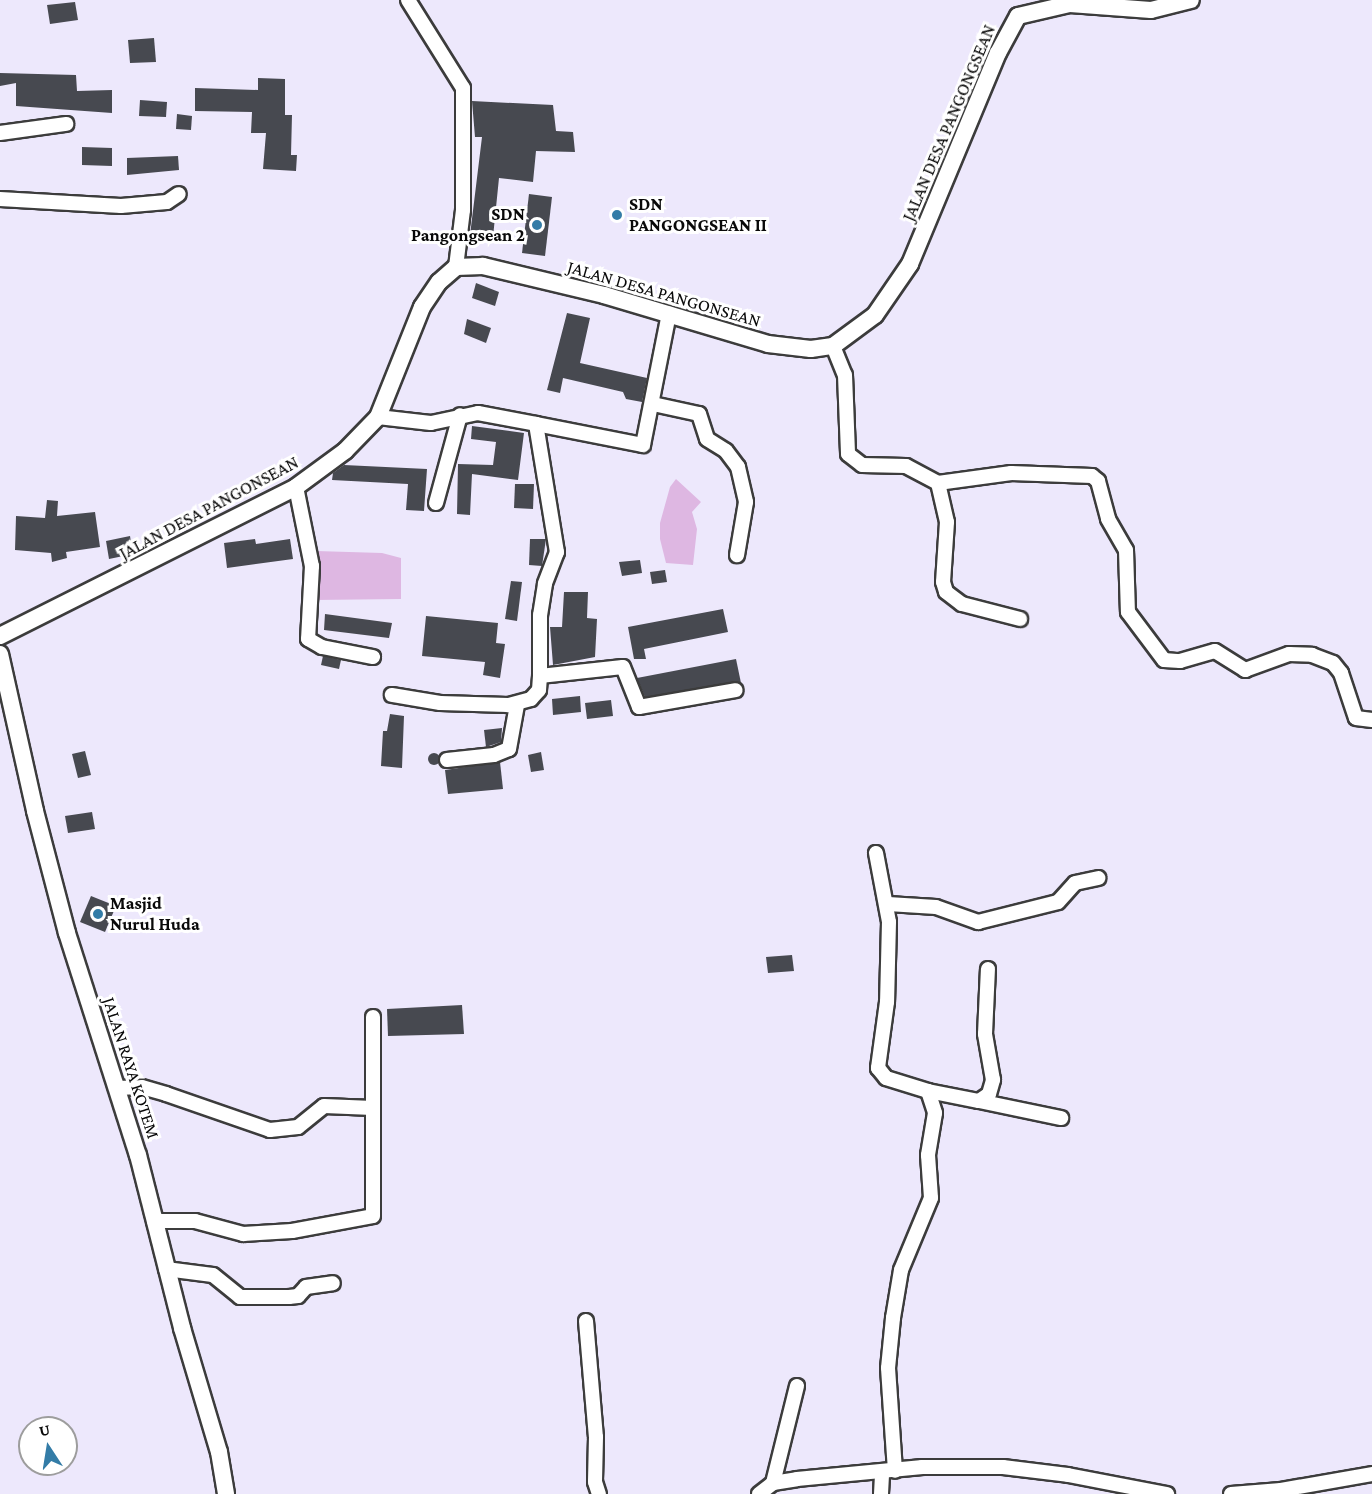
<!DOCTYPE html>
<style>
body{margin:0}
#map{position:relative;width:1372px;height:1494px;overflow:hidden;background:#ede8fc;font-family:"Crimson Pro",serif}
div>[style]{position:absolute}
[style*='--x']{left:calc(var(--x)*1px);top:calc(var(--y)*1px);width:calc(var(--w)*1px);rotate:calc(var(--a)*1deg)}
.green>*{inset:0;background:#deb7e2}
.building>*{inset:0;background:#474950}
.round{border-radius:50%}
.roads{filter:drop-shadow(2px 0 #3c3c3c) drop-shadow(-2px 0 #3c3c3c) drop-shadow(0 2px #3c3c3c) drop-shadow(0 -2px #3c3c3c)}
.minor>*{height:14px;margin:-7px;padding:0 7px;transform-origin:7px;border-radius:7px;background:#fff}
.tertiary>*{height:16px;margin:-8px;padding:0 8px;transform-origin:8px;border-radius:8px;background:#fff}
.dots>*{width:16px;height:16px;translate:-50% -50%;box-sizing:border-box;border:3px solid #fff;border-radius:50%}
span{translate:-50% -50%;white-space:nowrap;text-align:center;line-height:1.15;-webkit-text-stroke:6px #fff;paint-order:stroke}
.street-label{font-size:18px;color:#090909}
.poi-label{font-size:18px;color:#090909;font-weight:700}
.left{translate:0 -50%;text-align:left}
.right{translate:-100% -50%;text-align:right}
.north{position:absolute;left:18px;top:1416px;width:60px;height:60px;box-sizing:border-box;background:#fff;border:2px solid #9d9d9d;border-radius:50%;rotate:348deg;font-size:16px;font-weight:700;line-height:24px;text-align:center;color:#090909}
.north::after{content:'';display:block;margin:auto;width:21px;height:27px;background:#337ca7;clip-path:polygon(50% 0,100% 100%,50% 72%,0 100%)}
</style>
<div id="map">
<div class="green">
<i style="clip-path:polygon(676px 479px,701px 502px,692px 512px,697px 529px,693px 565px,666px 563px,660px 539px,660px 523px,670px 487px)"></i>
<i style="clip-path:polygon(316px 551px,382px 553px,401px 558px,401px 599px,315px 600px)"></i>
</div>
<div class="building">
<i style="clip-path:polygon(75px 2px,78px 20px,50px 24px,47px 5px)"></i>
<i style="clip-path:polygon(154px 38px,156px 62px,130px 63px,128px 40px)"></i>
<i style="clip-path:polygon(0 73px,76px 75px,77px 91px,112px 90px,112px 113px,16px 106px,16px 83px,0 86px)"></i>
<i style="clip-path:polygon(258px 78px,285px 79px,285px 115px,292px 115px,291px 155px,297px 155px,296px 171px,263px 169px,266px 133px,251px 133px,252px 112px,195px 111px,195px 88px,258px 90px)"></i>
<i style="clip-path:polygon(140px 100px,167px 102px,166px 117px,139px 116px)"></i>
<i style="clip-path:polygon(472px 101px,553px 105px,556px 131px,573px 132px,575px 152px,536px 151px,533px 182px,499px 178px,493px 237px,470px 235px,482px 137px,475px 137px)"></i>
<i style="clip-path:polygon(177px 114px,192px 116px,191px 130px,176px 129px)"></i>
<i style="clip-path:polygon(82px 147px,112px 148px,112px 166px,82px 165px)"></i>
<i style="clip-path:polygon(178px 156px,179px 170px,127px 175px,127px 158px)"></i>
<i style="clip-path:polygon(529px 194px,552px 197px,545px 256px,522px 253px)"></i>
<i style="clip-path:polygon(476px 283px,499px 292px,495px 306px,472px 298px)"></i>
<i style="clip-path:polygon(567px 313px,590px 318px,580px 363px,647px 378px,642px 402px,626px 399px,623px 392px,563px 378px,560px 393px,547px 390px)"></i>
<i style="clip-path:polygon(467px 319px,491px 328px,486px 343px,464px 334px)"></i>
<i style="clip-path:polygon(472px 426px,524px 433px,518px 480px,472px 474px,470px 515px,457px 514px,458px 464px,493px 465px,496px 442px,471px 439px)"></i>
<i style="clip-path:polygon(344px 465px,427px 469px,424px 511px,406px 510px,408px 484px,332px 480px,333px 473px)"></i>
<i style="clip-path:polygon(515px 484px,534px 484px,533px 509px,514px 508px)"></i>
<i style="clip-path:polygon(47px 500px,58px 501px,57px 516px,95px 512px,100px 547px,66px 552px,67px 558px,52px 562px,51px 553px,15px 550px,16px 516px,45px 518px)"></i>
<i style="clip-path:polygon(130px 536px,133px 554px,109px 559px,106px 541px)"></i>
<i style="clip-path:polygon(255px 539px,256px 544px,290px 539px,293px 559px,227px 568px,224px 543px)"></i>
<i style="clip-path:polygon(530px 539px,546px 539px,542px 566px,529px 565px)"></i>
<i style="clip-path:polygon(640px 560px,642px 573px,622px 576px,619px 562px)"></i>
<i style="clip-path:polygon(665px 570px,667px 582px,652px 584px,650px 572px)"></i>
<i style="clip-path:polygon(511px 581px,522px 582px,517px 621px,505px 619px)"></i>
<i style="clip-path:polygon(564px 592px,588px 592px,587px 618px,597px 619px,595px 657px,553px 665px,550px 627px,562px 627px)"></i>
<i style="clip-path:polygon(723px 609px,728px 632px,644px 649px,646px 659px,634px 659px,628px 627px)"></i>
<i style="clip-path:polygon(325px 614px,392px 623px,389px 638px,324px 630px)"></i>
<i style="clip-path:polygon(426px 616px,498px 623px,496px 643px,505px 644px,500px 678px,483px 675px,485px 662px,422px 656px)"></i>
<i style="clip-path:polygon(323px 656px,341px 660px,339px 669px,321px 665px)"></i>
<i style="clip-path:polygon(736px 659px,741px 683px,645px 697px,637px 678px)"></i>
<i style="clip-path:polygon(580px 696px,581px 712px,553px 715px,552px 699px)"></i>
<i style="clip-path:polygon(611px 700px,613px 716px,587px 719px,585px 703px)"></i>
<i style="clip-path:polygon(390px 714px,404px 716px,402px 768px,381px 766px,383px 731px,387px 731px)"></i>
<i style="clip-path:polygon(502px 728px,501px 742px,486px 747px,484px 730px)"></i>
<i style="clip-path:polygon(85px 751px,91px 775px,78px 778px,72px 754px)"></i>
<i style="clip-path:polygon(541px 752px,544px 770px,531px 772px,528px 755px)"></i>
<i class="round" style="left:428px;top:753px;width:12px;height:12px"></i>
<i style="clip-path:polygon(500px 762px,503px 789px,448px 794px,445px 770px)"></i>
<i style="clip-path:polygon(92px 812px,95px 829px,68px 833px,65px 816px)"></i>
<i style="clip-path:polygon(91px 896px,116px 906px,105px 932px,80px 922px)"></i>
<i style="clip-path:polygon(792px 955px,794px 971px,768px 973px,766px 957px)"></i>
<i style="clip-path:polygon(462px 1005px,464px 1034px,388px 1036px,387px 1009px)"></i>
</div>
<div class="roads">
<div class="minor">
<i style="--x:408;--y:0;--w:104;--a:58"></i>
<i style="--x:463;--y:88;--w:122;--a:90"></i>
<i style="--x:463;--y:210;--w:57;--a:97"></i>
<i style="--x:0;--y:133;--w:67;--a:-7.8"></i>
<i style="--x:0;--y:199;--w:121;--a:3.3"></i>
<i style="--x:121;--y:206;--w:46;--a:-5"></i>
<i style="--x:167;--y:202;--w:14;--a:-34"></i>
<i style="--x:833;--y:346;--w:31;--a:68"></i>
<i style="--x:845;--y:375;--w:79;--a:87.8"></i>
<i style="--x:848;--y:454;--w:18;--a:38"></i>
<i style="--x:862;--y:465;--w:44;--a:1.3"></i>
<i style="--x:906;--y:466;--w:36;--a:28"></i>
<i style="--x:938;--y:483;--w:40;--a:77"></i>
<i style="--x:947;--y:522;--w:60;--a:93.8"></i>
<i style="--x:943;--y:582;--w:10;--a:73"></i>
<i style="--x:946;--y:592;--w:20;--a:37"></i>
<i style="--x:962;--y:604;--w:60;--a:14.5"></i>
<i style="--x:653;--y:404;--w:47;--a:12.3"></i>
<i style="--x:699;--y:414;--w:26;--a:72"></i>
<i style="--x:707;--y:439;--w:22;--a:32"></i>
<i style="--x:726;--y:451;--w:20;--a:53"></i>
<i style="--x:738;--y:467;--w:36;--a:77"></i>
<i style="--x:746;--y:502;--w:54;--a:99.6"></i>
<i style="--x:378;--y:417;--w:53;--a:6.5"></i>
<i style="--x:431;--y:423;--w:48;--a:-12"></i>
<i style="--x:478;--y:413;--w:59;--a:10.7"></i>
<i style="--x:536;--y:424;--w:130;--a:80.7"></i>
<i style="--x:557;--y:552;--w:34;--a:111"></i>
<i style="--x:545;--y:584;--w:31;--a:99"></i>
<i style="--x:540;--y:615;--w:61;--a:90"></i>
<i style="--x:540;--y:676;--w:14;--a:94"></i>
<i style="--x:539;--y:690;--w:12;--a:132"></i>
<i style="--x:531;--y:699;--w:24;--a:165"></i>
<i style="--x:508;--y:705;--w:68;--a:-178.3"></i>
<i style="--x:440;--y:703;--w:49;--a:-170.5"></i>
<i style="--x:536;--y:424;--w:109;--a:11.1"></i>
<i style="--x:643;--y:445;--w:134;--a:-78.8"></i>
<i style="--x:938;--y:483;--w:74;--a:-7.8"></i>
<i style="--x:1011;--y:473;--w:81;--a:2.1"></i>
<i style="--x:1092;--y:476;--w:8;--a:40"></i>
<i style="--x:1098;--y:481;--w:39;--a:75"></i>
<i style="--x:1108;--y:519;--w:36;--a:60"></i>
<i style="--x:1126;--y:550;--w:62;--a:88.2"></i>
<i style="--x:1128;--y:612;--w:60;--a:53.1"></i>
<i style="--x:1164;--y:660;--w:16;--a:4"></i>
<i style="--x:1180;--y:661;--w:36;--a:-16"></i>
<i style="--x:1215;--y:651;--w:36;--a:32"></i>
<i style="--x:1245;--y:670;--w:47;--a:-20"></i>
<i style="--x:1289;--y:654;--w:23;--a:2"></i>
<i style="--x:1312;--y:655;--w:22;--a:21"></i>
<i style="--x:1333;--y:663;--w:13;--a:51"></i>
<i style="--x:1341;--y:673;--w:47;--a:71.6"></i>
<i style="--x:1356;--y:718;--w:16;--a:7"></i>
<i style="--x:296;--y:487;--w:81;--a:78.6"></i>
<i style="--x:312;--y:566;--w:73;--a:93.1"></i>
<i style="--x:308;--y:639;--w:16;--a:30"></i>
<i style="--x:322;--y:647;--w:52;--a:11.1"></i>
<i style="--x:436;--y:503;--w:91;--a:-74.7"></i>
<i style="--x:540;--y:676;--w:83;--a:-6.2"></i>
<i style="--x:623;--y:667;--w:43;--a:68.2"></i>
<i style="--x:639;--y:707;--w:98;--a:-9.9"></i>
<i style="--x:447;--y:760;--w:47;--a:-6.1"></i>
<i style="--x:494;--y:755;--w:16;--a:-22"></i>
<i style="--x:509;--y:749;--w:45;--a:-79.7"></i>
<i style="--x:876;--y:853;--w:70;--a:79.3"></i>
<i style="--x:889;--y:922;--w:80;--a:91.4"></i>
<i style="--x:887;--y:1002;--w:67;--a:97.8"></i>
<i style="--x:878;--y:1068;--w:13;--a:51"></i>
<i style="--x:886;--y:1078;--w:44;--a:17.2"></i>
<i style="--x:928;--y:1091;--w:23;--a:72"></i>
<i style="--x:935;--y:1113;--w:43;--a:99.5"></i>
<i style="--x:928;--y:1155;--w:43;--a:86"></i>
<i style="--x:931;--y:1198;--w:78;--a:112.6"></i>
<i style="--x:901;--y:1270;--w:49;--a:99.5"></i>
<i style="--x:893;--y:1318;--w:50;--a:95.7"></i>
<i style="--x:888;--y:1368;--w:103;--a:86.1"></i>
<i style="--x:888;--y:904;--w:48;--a:3.6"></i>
<i style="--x:936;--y:907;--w:45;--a:19.7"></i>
<i style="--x:978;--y:922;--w:82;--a:-14"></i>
<i style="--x:1058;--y:902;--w:25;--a:-48"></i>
<i style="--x:1075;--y:883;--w:24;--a:-12"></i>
<i style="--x:117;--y:1088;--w:25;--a:-2"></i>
<i style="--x:142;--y:1087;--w:25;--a:16"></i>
<i style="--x:166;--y:1094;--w:110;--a:19.1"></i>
<i style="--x:270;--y:1130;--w:28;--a:-6"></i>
<i style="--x:298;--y:1127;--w:33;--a:-39"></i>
<i style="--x:324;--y:1106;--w:49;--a:2.3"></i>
<i style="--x:928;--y:1091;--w:52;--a:11.1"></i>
<i style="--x:979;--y:1101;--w:12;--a:-35"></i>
<i style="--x:989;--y:1094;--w:15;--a:-74"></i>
<i style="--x:993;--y:1080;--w:47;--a:-99.9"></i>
<i style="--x:985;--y:1034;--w:65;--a:-87.4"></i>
<i style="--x:979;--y:1101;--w:84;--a:11.7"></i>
<i style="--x:154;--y:1221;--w:41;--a:0"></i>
<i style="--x:195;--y:1221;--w:50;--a:15.2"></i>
<i style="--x:243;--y:1234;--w:49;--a:-3.5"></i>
<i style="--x:292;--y:1231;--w:82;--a:-10.5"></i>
<i style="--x:373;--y:1216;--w:199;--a:-90"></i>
<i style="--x:166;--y:1269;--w:47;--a:7.3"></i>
<i style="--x:213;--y:1275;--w:35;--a:39"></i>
<i style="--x:240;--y:1297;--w:49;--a:0"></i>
<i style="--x:289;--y:1297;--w:9;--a:-6"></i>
<i style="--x:298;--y:1296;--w:12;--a:-48"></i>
<i style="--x:306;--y:1287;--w:27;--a:-8"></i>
<i style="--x:586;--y:1321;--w:116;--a:85.1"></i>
<i style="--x:596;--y:1437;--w:45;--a:91.3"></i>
<i style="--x:595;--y:1482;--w:13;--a:72"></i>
<i style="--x:773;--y:1483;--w:100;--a:-76.1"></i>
<i style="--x:759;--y:1494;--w:18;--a:-38"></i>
<i style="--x:773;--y:1483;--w:24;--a:-9"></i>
<i style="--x:797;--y:1479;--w:126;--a:-5.5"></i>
<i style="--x:922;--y:1467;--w:81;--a:0"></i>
<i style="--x:1003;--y:1467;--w:65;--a:7"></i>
<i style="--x:1068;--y:1475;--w:101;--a:10.9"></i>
<i style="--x:881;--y:1494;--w:21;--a:-87"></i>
<i style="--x:1231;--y:1494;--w:50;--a:-4.6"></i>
<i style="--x:1281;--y:1490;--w:92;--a:-10"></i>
</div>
<div class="tertiary">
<i style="--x:0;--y:636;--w:331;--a:-26.7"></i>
<i style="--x:296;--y:487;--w:61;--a:-36.3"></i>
<i style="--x:345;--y:451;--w:47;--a:-45.9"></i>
<i style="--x:378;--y:417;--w:118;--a:-68.2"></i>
<i style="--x:422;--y:307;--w:30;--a:-56"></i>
<i style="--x:439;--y:282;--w:23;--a:-41"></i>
<i style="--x:456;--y:267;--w:27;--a:-2"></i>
<i style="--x:483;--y:266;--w:124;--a:13.5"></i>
<i style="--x:604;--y:295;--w:171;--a:16.6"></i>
<i style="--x:768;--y:344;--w:43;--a:6.6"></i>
<i style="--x:811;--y:349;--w:22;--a:-8"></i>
<i style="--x:833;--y:346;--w:52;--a:-36.4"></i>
<i style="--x:875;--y:315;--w:62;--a:-55.5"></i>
<i style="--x:910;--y:264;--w:229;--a:-67.4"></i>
<i style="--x:998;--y:53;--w:42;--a:-61.6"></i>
<i style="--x:1018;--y:16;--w:53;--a:-13"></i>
<i style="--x:1070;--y:4;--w:81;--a:4.2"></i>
<i style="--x:1151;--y:10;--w:41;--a:-14"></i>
<i style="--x:0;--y:654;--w:161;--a:77.4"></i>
<i style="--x:35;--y:811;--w:126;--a:75.3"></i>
<i style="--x:67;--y:933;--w:233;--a:72.3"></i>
<i style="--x:138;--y:1155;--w:179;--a:75.7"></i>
<i style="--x:182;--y:1328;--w:129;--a:73.4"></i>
<i style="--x:219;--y:1452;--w:43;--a:80.5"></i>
</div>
</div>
<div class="dots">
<i style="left:617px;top:215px;background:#337ca7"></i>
<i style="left:537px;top:225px;background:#337ca7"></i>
<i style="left:98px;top:914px;background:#337ca7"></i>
</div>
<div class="street-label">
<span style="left:949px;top:123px;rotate:-67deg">JALAN DESA PANGONGSEAN</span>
<span style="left:664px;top:294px;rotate:16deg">JALAN DESA PANGONSEAN</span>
<span style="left:209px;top:508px;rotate:-28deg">JALAN DESA PANGONSEAN</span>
<span style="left:131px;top:1068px;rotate:72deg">JALAN RAYA KOTEM</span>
</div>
<div class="poi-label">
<span class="left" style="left:629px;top:215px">SDN<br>PANGONGSEAN II</span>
<span class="right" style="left:525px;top:225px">SDN<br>Pangongsean 2</span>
<span class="left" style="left:110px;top:914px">Masjid<br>Nurul Huda</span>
</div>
<div class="north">U</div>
</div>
